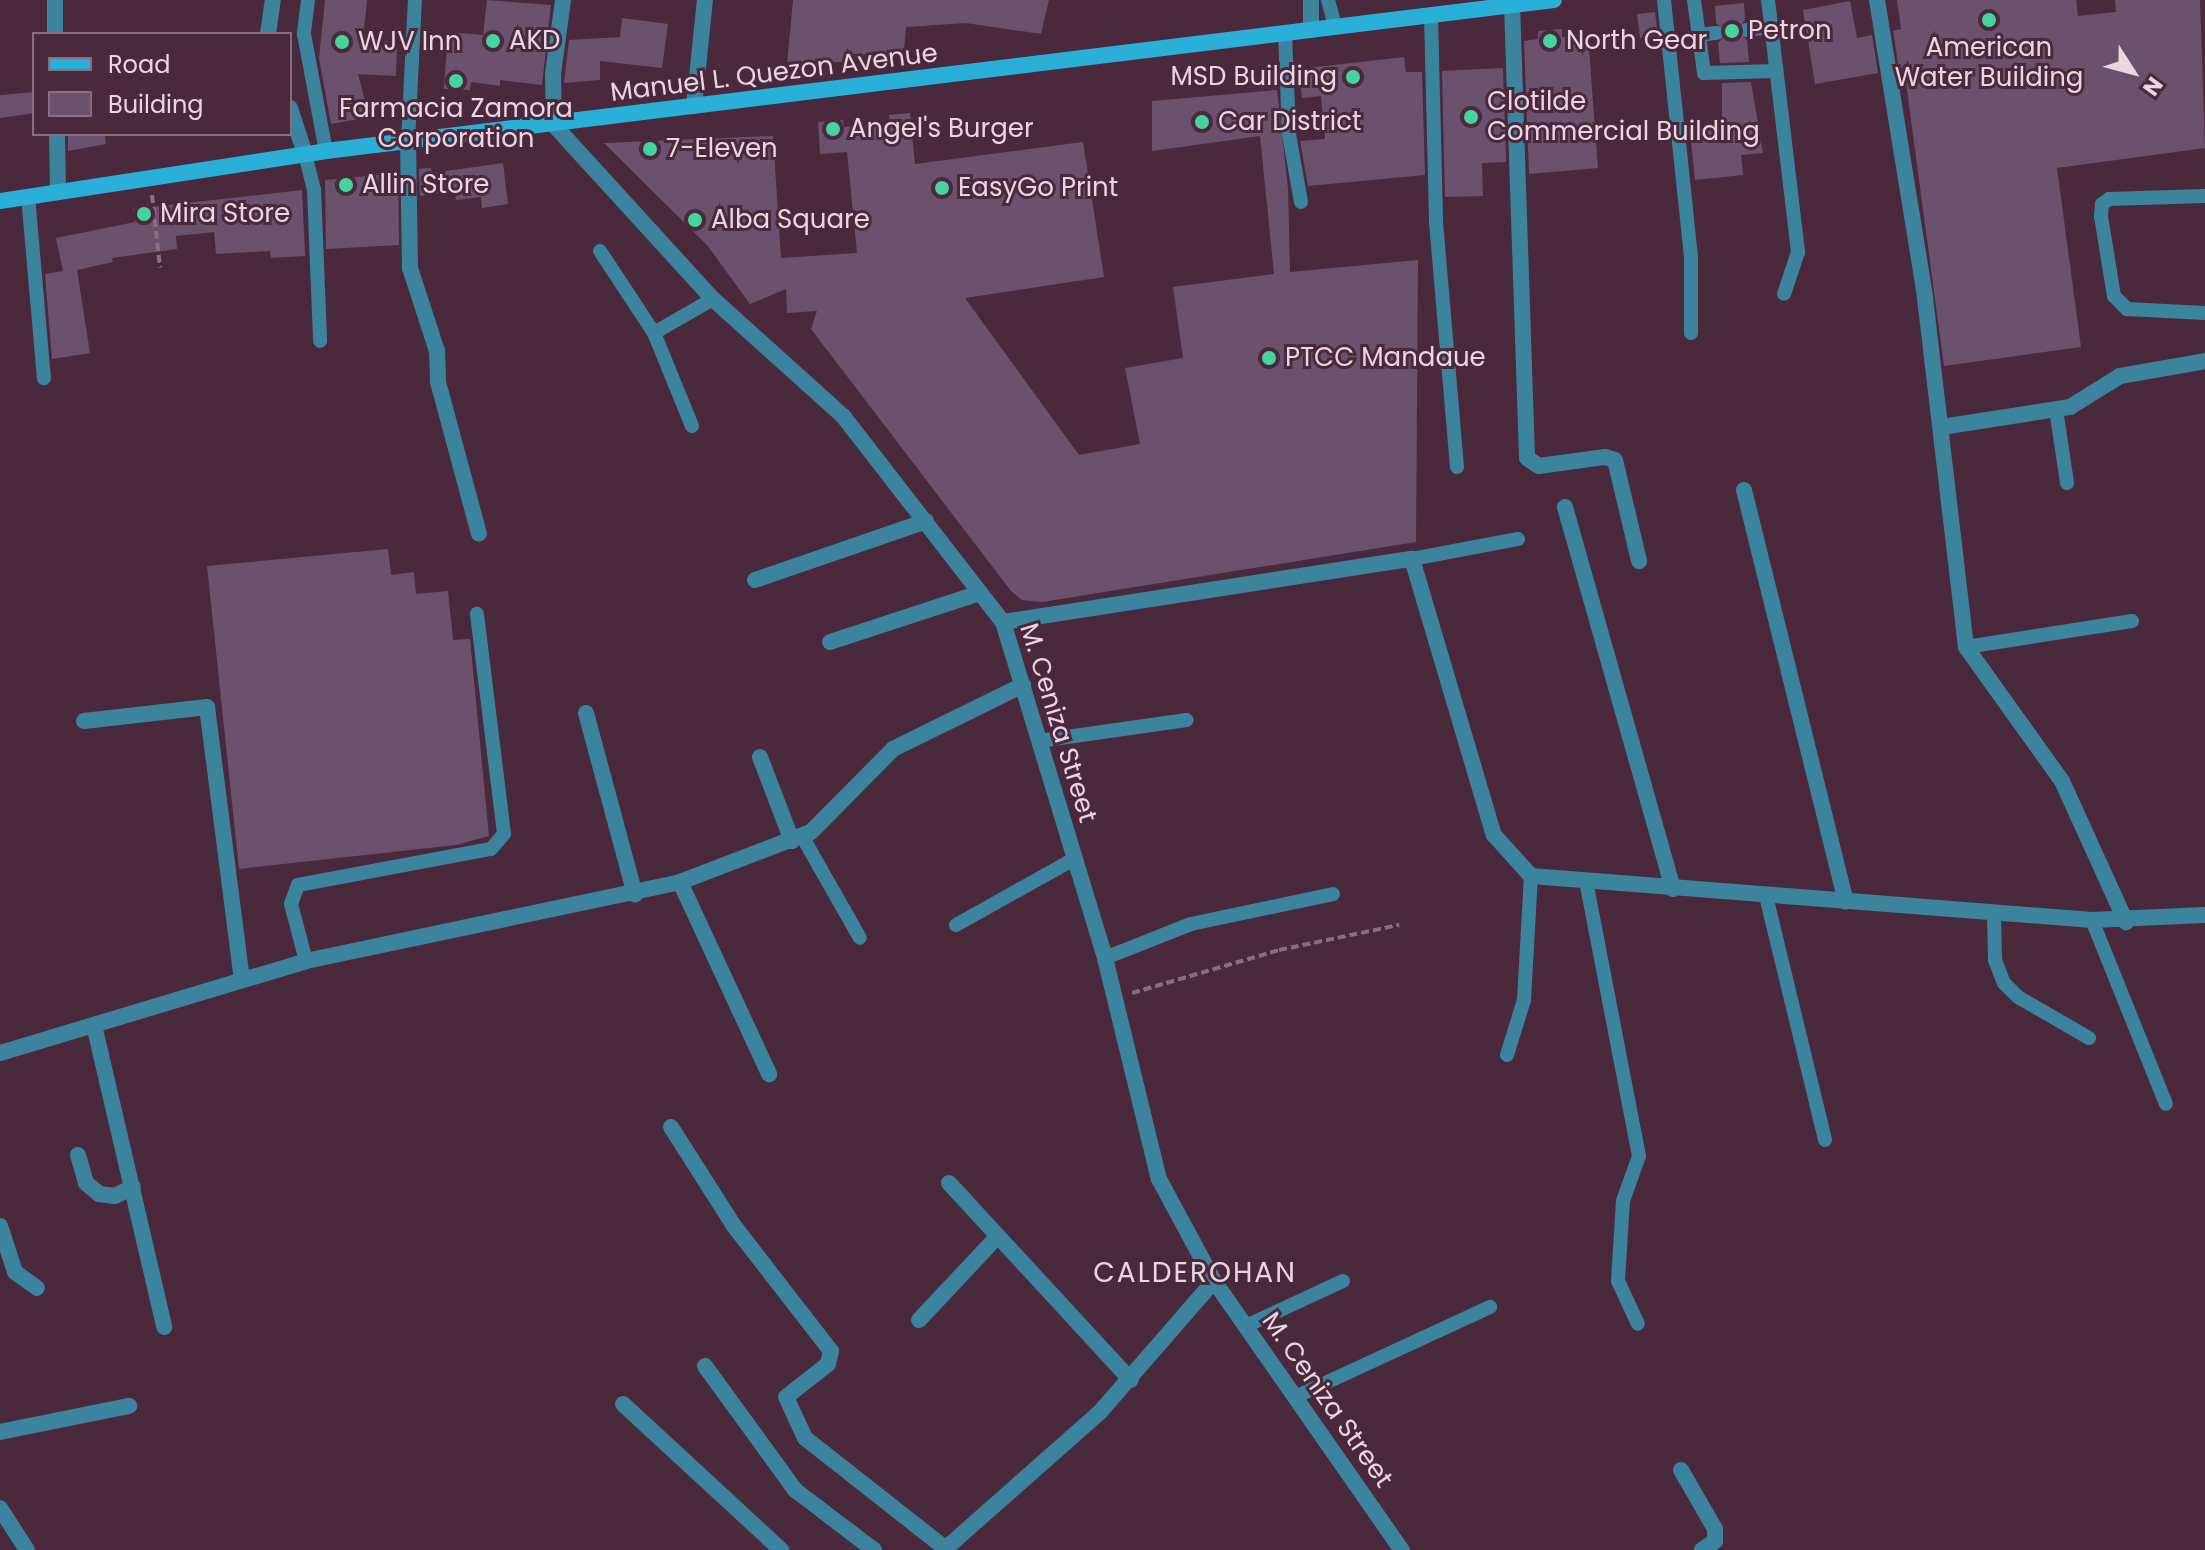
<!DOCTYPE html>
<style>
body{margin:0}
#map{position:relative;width:2205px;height:1550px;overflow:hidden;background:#4a293d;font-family:Poppins,sans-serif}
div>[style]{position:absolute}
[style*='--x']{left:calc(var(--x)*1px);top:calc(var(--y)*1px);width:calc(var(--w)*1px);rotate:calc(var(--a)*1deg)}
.building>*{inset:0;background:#6c516f}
.path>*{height:4px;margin-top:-2px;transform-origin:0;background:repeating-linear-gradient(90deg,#8a6d7e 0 8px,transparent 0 12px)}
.service>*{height:14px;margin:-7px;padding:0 7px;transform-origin:7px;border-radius:7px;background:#3c849d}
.minor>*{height:16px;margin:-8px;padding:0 8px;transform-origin:8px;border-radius:8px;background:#3c849d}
.tertiary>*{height:16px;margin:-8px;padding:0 8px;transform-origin:8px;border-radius:8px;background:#3c849d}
.secondary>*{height:16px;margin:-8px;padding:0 8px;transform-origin:8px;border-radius:8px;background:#2aafd8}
.dots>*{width:22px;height:22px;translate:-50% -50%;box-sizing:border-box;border:4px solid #4a293d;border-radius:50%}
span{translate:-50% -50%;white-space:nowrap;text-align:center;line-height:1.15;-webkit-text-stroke:6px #4a293d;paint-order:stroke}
.poi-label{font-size:26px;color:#ebd5e1}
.left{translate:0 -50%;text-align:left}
.right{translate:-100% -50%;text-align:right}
.street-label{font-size:26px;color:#ebd5e1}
.neighbourhood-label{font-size:28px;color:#ebd5e1;letter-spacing:2px}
.legend{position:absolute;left:32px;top:32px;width:260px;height:104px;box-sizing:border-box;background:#4a293d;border:2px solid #8a6e7f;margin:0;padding:10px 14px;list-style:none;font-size:24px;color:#ebd5e1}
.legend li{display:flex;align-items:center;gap:16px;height:40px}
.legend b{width:40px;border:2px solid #8a6e7f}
.north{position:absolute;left:2093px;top:32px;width:80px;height:80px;-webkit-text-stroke:6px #4a293d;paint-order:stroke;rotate:126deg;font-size:22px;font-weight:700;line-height:32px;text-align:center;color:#ebd5e1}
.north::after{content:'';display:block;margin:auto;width:28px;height:36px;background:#ebd5e1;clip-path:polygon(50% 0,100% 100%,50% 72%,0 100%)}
</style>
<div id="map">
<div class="building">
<i style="clip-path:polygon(325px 0,367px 0,363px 40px,397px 42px,396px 76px,358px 74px,369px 117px,331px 124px,319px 58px)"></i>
<i style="clip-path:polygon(487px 0,551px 5px,542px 85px,500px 80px,500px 86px,471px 82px,470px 90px,444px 89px,448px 32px,483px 35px)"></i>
<i style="clip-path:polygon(793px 0,1049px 0,1041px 34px,966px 23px,906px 27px,904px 50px,843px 57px,842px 62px,787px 64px)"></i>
<i style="clip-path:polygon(1897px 0,2076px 0,2078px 16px,2116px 12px,2115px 0,2200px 0,2205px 148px,2057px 168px,2081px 347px,1944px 366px,1904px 68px,1899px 69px,1893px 31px,1901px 29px)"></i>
<i style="clip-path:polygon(1850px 1px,1857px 38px,1872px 35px,1878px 73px,1815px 84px,1803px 10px)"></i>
<i style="clip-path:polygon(1744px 3px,1745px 20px,1736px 30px,1747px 40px,1749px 62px,1720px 63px,1718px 43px,1727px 33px,1716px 23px,1715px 6px)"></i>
<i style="clip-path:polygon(1655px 12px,1658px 36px,1640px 38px,1637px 14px)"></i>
<i style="clip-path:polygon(622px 18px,668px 24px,662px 68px,600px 61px,600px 80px,564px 83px,569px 40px,620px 37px)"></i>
<i style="clip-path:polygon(1562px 29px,1562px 37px,1588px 35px,1598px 168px,1529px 174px,1524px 41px,1538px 39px,1538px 31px)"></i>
<i style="clip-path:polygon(1404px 57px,1406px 72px,1422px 72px,1425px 175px,1308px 186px,1300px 141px,1325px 139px,1321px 96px,1302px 98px,1299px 69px)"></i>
<i style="clip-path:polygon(1503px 68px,1506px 162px,1482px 163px,1483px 196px,1445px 197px,1442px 71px)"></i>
<i style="clip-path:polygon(1751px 82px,1763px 153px,1741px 155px,1743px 175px,1695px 180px,1690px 132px,1722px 128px,1722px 83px)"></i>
<i style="clip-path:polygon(1277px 90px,1288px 188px,1290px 272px,1418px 260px,1416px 542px,1042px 602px,1022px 600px,1011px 591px,811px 329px,817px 311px,787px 313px,786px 289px,750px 304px,707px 245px,604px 143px,773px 136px,781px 258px,857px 253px,847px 152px,820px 154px,818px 122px,843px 120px,844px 127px,890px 122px,889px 115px,910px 113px,915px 164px,1083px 142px,1104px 277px,965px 298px,1079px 455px,1140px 444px,1125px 368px,1183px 358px,1173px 287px,1274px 274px,1260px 136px,1152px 151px,1152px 101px)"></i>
<i style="clip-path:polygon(34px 92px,34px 113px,0 118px,0 95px)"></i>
<i style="clip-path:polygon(68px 134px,105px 134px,106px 144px,68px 151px)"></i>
<i style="clip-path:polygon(503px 163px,508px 204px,482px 208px,481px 197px,456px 200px,455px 191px,420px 196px,419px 169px,431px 168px,432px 173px)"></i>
<i style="clip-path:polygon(398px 173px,399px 245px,326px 249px,325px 180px)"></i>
<i style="clip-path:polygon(302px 190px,305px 256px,271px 258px,270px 251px,216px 254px,214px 232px,176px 236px,177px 249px,112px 258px,113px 262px,77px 270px,90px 353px,52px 359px,45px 274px,63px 271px,56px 238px,135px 222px,133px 209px)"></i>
<i style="clip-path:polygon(388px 549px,391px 575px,414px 572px,416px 594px,448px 591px,453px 640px,470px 639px,489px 836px,456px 845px,239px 869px,207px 566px)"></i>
</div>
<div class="path">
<i style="--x:152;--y:195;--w:73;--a:83.7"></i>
<i style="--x:1132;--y:993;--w:153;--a:-16.3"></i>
<i style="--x:1279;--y:950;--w:123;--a:-11.8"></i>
</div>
<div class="service">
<i style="--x:308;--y:0;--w:34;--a:97"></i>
<i style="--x:304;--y:34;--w:119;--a:79.4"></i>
<i style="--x:1328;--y:0;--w:28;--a:75"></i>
<i style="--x:1664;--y:0;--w:259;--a:84"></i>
<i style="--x:1691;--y:258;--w:75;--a:90"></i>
<i style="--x:1694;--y:0;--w:74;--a:82.2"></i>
<i style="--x:1704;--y:73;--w:72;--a:-1.6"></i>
<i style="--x:1768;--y:0;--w:254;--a:83.2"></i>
<i style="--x:1798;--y:252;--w:44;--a:108.4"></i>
<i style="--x:1431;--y:15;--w:207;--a:88.6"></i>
<i style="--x:1436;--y:222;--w:246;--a:85.1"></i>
<i style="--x:1746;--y:30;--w:26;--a:-7"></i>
<i style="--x:1285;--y:33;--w:101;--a:87.7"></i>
<i style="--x:1289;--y:134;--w:69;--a:80"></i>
<i style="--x:1697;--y:35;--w:20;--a:-6"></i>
<i style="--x:408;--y:141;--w:141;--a:-87.2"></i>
<i style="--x:305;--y:154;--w:36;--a:76"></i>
<i style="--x:314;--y:189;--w:152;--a:87.7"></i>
<i style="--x:28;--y:196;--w:183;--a:85"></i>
<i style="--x:2205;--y:196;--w:96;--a:178.2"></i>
<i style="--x:2109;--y:199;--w:9;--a:144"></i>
<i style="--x:2102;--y:204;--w:12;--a:95"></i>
<i style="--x:2101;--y:216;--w:81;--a:80.8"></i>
<i style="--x:2114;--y:296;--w:18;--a:45"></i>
<i style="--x:2127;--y:309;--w:78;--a:2.9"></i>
<i style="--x:600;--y:251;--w:98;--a:56.6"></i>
<i style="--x:2056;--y:409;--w:75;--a:81.5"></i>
<i style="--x:692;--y:426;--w:100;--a:-112.2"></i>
<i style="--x:654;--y:333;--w:68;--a:-30"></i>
<i style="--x:1412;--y:559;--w:108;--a:-10.7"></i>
<i style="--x:1966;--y:647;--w:168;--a:-8.9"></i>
<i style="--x:1039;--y:741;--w:149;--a:-8.1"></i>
<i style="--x:802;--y:836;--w:117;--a:60.4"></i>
<i style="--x:1586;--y:881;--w:280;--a:79.1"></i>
<i style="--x:1639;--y:1156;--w:48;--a:109.6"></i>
<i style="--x:1623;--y:1201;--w:80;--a:93.6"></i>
<i style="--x:1618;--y:1281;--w:47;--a:65.1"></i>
<i style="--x:1766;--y:896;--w:251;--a:76.4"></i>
<i style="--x:1994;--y:913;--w:47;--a:88.8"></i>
<i style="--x:1995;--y:960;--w:25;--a:69"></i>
<i style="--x:2004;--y:983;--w:20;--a:45"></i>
<i style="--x:2018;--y:997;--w:82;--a:30"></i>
<i style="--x:2092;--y:920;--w:198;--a:68.1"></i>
<i style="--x:956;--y:925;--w:135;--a:-29.2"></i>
<i style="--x:1105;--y:958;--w:92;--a:-21.6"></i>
<i style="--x:1191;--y:924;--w:145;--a:-11.9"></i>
<i style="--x:306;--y:961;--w:59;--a:-104.7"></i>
<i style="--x:291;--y:904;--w:20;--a:-70"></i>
<i style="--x:298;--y:885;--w:196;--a:-10.6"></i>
<i style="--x:491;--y:849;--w:20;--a:-49"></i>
<i style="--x:504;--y:834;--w:222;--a:-97"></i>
<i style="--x:1507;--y:1055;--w:58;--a:-72.8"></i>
<i style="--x:1524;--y:1000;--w:124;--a:-86.8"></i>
<i style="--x:1246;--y:1326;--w:107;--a:-24.9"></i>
<i style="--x:1295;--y:1397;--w:215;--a:-24.8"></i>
</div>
<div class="minor">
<i style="--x:1877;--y:0;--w:302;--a:80.8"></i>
<i style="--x:1925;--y:298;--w:351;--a:83.3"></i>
<i style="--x:1966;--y:647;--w:165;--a:54.4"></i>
<i style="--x:2062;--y:781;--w:155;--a:65.6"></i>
<i style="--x:1512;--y:5;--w:453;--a:88.1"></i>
<i style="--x:1527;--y:458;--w:14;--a:34"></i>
<i style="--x:1539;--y:466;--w:67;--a:-7.8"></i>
<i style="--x:1605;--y:457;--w:10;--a:17"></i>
<i style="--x:1615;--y:460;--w:104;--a:76.6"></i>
<i style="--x:1311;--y:30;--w:30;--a:-90"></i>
<i style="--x:268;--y:34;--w:34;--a:-82"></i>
<i style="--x:694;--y:106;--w:107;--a:-84.1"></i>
<i style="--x:290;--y:108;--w:48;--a:71.9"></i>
<i style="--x:554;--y:125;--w:51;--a:-91.1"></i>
<i style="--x:553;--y:74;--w:75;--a:-82.3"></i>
<i style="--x:408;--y:141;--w:127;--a:89.1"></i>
<i style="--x:410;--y:268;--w:87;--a:72"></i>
<i style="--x:437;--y:351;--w:31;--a:88"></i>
<i style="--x:438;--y:382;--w:157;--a:74.9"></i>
<i style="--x:1942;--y:427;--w:130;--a:-8.9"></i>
<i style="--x:2070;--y:407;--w:59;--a:-31.8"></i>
<i style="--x:2120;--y:376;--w:86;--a:-10"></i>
<i style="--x:1744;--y:490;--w:424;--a:76.1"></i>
<i style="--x:1565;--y:507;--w:397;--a:74.2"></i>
<i style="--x:755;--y:580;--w:181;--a:-19"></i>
<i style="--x:1003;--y:622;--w:414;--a:-8.8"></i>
<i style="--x:1412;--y:559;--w:288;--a:73.5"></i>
<i style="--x:1494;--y:835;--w:55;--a:47.9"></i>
<i style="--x:1531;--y:876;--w:563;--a:4.48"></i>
<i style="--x:2092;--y:920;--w:113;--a:-2.5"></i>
<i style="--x:830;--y:642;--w:158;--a:-18.1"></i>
<i style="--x:586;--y:713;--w:188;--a:74.9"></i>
<i style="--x:84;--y:721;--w:124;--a:-6.5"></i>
<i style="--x:207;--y:707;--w:275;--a:82.7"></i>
<i style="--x:760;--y:757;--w:90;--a:69.1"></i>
<i style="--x:680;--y:882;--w:212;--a:65.1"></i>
<i style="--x:94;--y:1025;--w:310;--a:76.9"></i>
<i style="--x:0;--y:1053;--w:320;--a:-16.7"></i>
<i style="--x:306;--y:961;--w:382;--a:-11.9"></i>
<i style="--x:680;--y:882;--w:140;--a:-20.9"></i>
<i style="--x:811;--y:832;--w:117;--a:-45.3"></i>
<i style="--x:893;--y:749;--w:145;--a:-26.2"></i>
<i style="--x:671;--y:1127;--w:117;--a:57.5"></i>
<i style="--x:734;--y:1226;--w:158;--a:52.2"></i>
<i style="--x:831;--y:1351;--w:13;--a:103"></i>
<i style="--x:828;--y:1364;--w:53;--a:141.8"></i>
<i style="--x:786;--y:1397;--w:45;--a:65.1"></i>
<i style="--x:805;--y:1438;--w:178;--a:38.2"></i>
<i style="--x:78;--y:1155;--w:29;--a:74"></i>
<i style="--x:86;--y:1183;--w:17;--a:40"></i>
<i style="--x:99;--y:1194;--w:16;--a:7"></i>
<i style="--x:115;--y:1196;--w:20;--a:-27"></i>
<i style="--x:949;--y:1183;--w:268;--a:47.3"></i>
<i style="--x:0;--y:1226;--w:48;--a:71.9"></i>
<i style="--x:15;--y:1272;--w:27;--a:36"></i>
<i style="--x:919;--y:1320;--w:112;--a:-46.8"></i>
<i style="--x:705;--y:1366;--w:153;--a:54"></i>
<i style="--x:795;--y:1490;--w:99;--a:37.2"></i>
<i style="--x:623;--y:1404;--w:215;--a:42.7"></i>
<i style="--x:0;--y:1432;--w:132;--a:-11.4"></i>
<i style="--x:1681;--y:1470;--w:68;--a:60"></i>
<i style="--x:1715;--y:1529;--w:12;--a:90"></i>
<i style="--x:1715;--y:1541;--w:16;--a:145"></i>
<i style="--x:944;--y:1550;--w:208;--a:-41.5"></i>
<i style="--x:1100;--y:1412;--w:174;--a:-49"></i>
</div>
<div class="tertiary">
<i style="--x:55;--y:0;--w:34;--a:90"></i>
<i style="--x:554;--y:125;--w:236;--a:47.6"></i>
<i style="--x:713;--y:299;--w:175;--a:42"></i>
<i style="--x:843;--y:416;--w:261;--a:52.2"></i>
<i style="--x:1003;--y:622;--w:351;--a:73.1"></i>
<i style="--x:1105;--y:958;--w:228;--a:76.3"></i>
<i style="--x:1159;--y:1179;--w:116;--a:61.7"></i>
<i style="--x:1214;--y:1281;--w:328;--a:55.1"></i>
<i style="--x:57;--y:134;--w:58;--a:89"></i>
<i style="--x:0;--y:1508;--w:50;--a:57.3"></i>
</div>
<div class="secondary">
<i style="--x:0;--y:201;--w:330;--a:-8.7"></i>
<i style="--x:326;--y:151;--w:1237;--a:-7.01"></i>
</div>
<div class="dots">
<i style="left:1989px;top:20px;background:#45d49f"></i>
<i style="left:1732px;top:31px;background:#45d49f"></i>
<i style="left:493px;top:41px;background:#45d49f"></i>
<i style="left:1550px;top:41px;background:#45d49f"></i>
<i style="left:342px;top:42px;background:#45d49f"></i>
<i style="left:1353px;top:77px;background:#45d49f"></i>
<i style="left:456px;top:81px;background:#45d49f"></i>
<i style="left:1471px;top:117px;background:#45d49f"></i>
<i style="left:1202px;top:122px;background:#45d49f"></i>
<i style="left:833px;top:129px;background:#45d49f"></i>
<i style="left:650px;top:149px;background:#45d49f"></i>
<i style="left:346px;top:185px;background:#45d49f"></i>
<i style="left:942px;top:188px;background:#45d49f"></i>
<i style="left:144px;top:214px;background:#45d49f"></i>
<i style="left:695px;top:220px;background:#45d49f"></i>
<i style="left:1269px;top:358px;background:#45d49f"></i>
</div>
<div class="poi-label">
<span class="left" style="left:1748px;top:31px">Petron</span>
<span class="left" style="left:509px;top:41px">AKD</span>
<span class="left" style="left:1566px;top:41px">North Gear</span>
<span class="left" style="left:358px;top:42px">WJV Inn</span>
<span style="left:1989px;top:63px">American<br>Water Building</span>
<span class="right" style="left:1337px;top:77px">MSD Building</span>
<span class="left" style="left:1487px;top:117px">Clotilde<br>Commercial Building</span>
<span style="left:456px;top:124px">Farmacia Zamora<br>Corporation</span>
<span class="left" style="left:1218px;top:122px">Car District</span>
<span class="left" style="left:849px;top:129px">Angel's Burger</span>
<span class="left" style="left:666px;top:149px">7-Eleven</span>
<span class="left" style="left:362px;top:185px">Allin Store</span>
<span class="left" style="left:958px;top:188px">EasyGo Print</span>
<span class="left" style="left:160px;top:214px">Mira Store</span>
<span class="left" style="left:711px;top:220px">Alba Square</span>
<span class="left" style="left:1285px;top:358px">PTCC Mandaue</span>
</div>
<div class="street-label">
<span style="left:774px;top:73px;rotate:-7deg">Manuel L. Quezon Avenue</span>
<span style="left:1058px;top:723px;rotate:73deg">M. Ceniza Street</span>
<span style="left:1327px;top:1400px;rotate:55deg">M. Ceniza Street</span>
</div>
<div class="neighbourhood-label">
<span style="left:1195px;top:1273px">CALDEROHAN</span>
</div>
<ul class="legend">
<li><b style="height:10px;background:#2aafd8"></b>Road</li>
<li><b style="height:22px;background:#6c516f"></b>Building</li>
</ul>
<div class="north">N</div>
</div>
